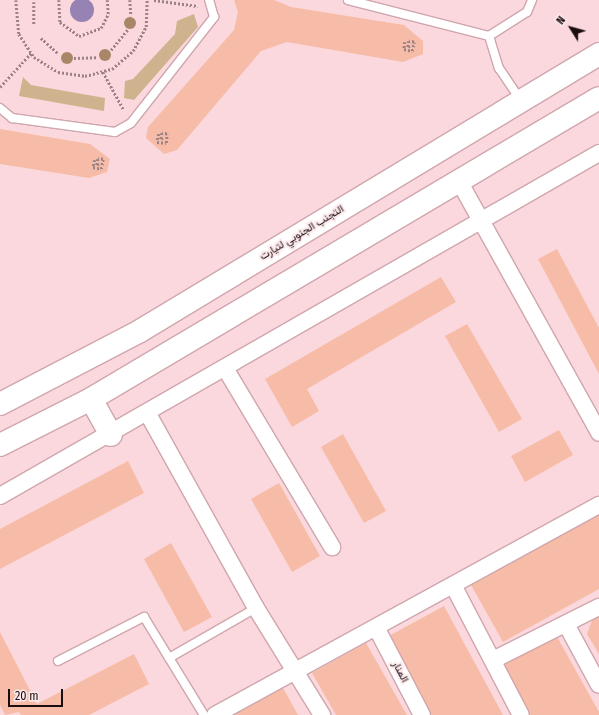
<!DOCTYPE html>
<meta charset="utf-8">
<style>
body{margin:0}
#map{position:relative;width:599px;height:715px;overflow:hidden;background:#fbd8dd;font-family:"Fira Sans Condensed",Vazirmatn,sans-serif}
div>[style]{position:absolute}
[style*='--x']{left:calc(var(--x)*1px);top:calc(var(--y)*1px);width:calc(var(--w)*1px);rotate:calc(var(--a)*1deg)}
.green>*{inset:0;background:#cfb38f}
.water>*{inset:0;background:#9683b3}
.round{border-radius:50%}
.building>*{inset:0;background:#f7bca7}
.path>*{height:2.5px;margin-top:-1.25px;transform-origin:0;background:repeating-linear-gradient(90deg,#9c8286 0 2px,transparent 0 4px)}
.roads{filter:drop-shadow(1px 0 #cfa6ac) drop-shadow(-1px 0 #cfa6ac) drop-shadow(0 1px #cfa6ac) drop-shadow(0 -1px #cfa6ac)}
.service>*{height:8px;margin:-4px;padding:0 4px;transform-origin:4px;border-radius:4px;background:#fff}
.minor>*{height:16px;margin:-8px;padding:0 8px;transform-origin:8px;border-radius:8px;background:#fff}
.trunk>*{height:22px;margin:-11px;padding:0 11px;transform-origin:11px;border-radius:11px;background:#fff}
.trees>*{width:12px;height:12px;margin:-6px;border-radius:50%;background:#a98668}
span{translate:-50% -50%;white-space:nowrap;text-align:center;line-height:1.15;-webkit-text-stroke:4px #fceaec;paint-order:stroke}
.street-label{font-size:11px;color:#1a0c0f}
.north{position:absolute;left:551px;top:8px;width:40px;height:40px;-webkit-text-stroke:3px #fceaec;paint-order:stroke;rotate:307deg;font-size:11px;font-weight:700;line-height:16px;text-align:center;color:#1a0c0f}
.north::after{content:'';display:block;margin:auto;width:14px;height:18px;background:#1a0c0f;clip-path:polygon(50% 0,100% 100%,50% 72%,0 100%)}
.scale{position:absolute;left:8px;top:689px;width:55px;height:18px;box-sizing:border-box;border:2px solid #1a0c0f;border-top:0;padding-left:5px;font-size:12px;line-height:14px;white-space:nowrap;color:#1a0c0f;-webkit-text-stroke:3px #fceaec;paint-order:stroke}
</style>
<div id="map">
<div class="green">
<i style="clip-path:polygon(194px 14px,198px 27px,134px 100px,124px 98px,125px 81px,133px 79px,175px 34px,177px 21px)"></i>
<i style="clip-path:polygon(23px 77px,31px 85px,105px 98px,104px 111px,19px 96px)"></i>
</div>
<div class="water">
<i class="round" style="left:70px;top:-2px;width:24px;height:24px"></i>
</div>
<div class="building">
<i style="clip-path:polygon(234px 0,274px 0,291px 7px,404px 25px,423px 41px,423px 54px,403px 62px,287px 42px,261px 51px,177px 150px,164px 154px,146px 138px,148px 127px,234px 30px,238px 12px)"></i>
<i style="clip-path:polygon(0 129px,90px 144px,110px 159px,107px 172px,89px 178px,0 164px)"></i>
<i style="clip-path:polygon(557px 249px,599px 328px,599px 374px,538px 259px)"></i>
<i style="clip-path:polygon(441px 277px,456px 302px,307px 389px,319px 411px,292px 427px,265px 379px)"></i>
<i style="clip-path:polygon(467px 324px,522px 419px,499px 432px,445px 336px)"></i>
<i style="clip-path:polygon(559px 430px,573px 455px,525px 482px,511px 456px)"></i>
<i style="clip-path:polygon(343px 434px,386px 511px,364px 523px,321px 447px)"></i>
<i style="clip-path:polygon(128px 461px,144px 493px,0 569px,0 529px)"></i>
<i style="clip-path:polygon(279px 483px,320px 556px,292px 572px,251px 499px)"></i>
<i style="clip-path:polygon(599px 514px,599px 589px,503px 642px,471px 585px)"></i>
<i style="clip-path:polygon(171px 543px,212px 617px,184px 632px,144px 559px)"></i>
<i style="clip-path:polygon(444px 606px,503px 715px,429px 715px,387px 637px)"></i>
<i style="clip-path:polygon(599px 614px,599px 654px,587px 634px,593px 618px)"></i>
<i style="clip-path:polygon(0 632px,37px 704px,134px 654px,149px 684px,89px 715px,21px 715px,19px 712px,5px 715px,0 705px)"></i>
<i style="clip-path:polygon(556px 635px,599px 712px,599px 715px,530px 715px,503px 665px)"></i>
<i style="clip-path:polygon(366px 643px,407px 715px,336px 715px,312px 673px)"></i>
<i style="clip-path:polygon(281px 684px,298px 715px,226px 715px)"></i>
</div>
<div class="path">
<i style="--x:16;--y:0;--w:34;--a:85"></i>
<i style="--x:19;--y:34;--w:27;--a:57"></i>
<i style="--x:34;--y:57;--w:28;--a:32"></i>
<i style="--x:58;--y:72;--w:27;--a:8"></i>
<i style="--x:85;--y:76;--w:28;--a:-15"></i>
<i style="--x:112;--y:69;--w:28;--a:-41"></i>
<i style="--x:133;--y:51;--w:27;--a:-62"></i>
<i style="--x:146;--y:27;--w:27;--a:-88"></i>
<i style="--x:59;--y:0;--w:22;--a:87"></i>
<i style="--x:60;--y:22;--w:24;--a:36"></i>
<i style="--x:79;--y:36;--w:23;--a:-20"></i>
<i style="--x:101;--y:28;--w:16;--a:-63"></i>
<i style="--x:108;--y:14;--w:14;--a:-94"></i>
<i style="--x:130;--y:0;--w:16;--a:86"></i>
<i style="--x:154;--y:0;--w:44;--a:7.8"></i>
<i style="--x:34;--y:2;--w:23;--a:90"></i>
<i style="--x:41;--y:38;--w:24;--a:42"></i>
<i style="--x:405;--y:42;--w:7;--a:98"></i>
<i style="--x:404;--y:49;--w:8;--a:14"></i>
<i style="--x:412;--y:51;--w:9;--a:-77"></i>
<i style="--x:414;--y:42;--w:5;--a:-169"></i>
<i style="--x:409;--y:41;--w:6;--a:99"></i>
<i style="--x:408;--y:47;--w:4;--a:-45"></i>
<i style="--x:111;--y:50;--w:26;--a:-51"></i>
<i style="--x:74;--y:58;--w:24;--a:-2"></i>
<i style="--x:103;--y:72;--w:43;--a:61.1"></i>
<i style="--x:0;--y:87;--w:46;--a:-47.6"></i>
<i style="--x:159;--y:134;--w:8;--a:104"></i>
<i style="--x:157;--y:142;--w:9;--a:6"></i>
<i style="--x:166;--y:143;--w:9;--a:-84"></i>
<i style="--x:167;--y:134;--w:5;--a:-169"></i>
<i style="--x:162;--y:133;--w:6;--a:99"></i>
<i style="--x:161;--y:139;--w:4;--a:-45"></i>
<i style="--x:95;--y:160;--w:7;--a:106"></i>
<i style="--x:93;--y:167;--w:8;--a:14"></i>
<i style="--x:101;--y:169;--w:10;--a:-79"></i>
<i style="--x:103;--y:159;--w:5;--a:180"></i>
<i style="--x:98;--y:159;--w:6;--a:99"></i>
<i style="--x:97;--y:165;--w:4;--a:-45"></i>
</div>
<div class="roads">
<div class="service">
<i style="--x:348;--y:0;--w:146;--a:14.3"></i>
<i style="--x:489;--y:36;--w:45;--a:-32.3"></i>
<i style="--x:527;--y:12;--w:13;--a:-67"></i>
<i style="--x:489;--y:36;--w:34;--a:73"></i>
<i style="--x:499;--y:68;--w:40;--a:56"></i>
<i style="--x:0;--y:108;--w:16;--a:40"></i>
<i style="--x:12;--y:118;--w:104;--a:7.7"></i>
<i style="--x:115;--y:132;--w:18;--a:-29"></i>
<i style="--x:131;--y:123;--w:135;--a:-51.9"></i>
<i style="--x:214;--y:17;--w:18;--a:-106"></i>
<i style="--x:169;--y:658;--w:100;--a:-29.9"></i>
<i style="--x:58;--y:661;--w:97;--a:-27.1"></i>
<i style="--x:144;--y:617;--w:115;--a:58.5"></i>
</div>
<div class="minor">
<i style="--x:459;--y:181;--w:288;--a:60.9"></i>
<i style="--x:225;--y:368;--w:209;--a:59.1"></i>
<i style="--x:148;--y:414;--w:222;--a:60.9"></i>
<i style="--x:256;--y:608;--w:126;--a:58.3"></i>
<i style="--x:0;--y:496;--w:690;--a:-29.8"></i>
<i style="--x:454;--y:587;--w:144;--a:62.4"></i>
<i style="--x:566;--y:624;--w:69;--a:61.6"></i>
<i style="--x:377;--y:629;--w:97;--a:62.4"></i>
<i style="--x:493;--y:660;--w:119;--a:-26.6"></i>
<i style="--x:215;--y:715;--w:438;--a:-28.7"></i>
</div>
<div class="trunk">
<i style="--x:91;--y:399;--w:41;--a:60.9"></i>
<i style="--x:0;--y:404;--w:158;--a:-27.5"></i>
<i style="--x:140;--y:331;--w:536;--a:-31.11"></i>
<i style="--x:0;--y:445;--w:102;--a:-26.8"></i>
<i style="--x:91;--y:399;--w:590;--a:-30.65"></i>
</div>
</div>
<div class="trees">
<i style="left:130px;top:23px"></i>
<i style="left:105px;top:55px"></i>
<i style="left:67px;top:58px"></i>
</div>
<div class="street-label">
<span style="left:302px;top:233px;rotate:-31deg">التجنب الجنوبي لتيارت</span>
<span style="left:400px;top:672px;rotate:62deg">المنار</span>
</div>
<div class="north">N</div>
<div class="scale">20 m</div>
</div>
